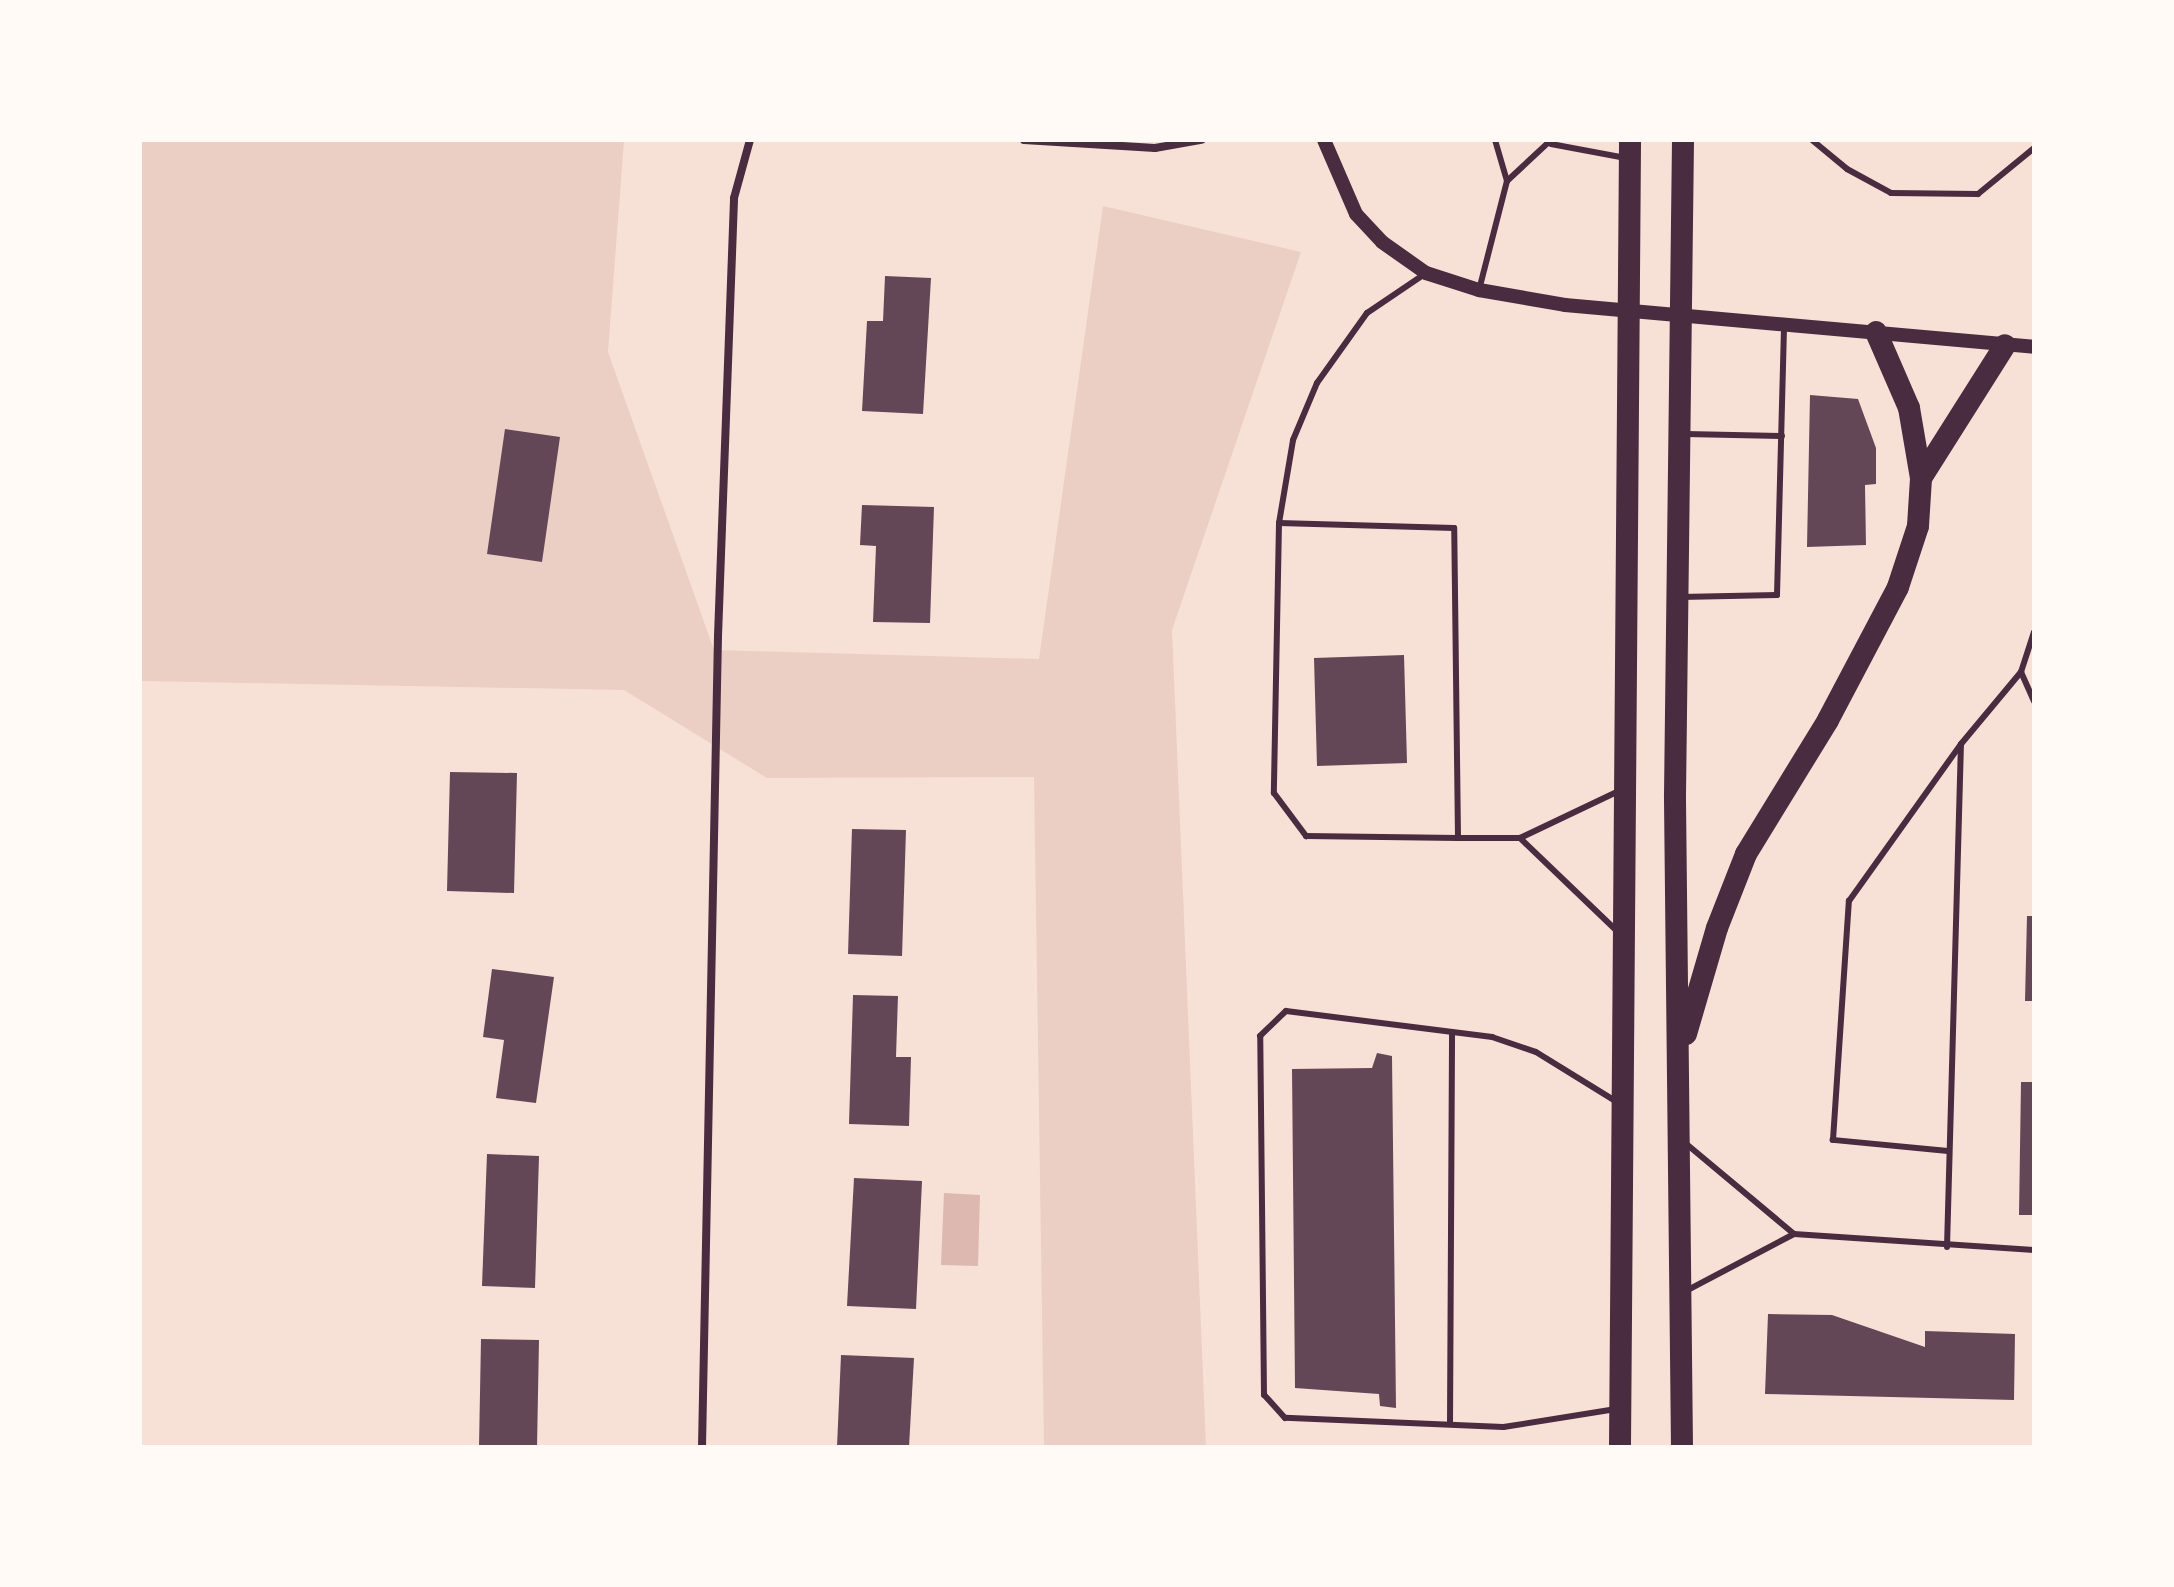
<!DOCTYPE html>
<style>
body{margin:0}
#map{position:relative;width:2174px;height:1587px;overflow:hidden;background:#f7e1d7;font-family:"Asap Condensed",sans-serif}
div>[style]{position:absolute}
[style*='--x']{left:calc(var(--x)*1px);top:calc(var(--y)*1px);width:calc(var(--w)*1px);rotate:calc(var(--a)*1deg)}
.green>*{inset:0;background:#ebcfc5}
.water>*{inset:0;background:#dcb8b0}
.building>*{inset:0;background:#644757}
.service>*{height:6px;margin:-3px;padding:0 3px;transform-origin:3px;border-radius:3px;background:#4a2c40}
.minor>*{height:8px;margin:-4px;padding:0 4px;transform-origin:4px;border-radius:4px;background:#4a2c40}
.tertiary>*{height:14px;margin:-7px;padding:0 7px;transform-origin:7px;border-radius:7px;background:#4a2c40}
.trunk>*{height:22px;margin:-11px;padding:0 11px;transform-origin:11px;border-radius:11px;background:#4a2c40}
span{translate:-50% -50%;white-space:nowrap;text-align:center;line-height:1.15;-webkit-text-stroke:6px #fffaf5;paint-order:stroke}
.frame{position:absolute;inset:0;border:142px solid #fffaf5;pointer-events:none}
</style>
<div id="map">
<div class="green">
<i style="clip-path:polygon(140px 140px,624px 140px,608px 352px,714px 650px,1039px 659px,1103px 206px,1301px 252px,1172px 630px,1206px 1447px,1044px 1447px,1034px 777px,767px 778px,624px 690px,140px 681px)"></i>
</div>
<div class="water">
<i style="clip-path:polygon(944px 1193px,980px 1195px,978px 1266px,941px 1265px)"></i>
</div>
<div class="building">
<i style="clip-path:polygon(885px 276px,931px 278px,923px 414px,862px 411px,867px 321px,883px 321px)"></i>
<i style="clip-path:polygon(1810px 395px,1858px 399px,1876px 448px,1876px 484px,1865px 485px,1866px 545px,1807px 547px)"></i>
<i style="clip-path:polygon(505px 429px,560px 437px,542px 562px,487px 554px)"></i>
<i style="clip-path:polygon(862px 505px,934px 507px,930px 623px,873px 622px,876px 546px,860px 545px)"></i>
<i style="clip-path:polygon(1404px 655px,1407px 763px,1317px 766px,1314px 658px)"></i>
<i style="clip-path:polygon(450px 772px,517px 773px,514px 893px,447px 891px)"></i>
<i style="clip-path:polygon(852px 829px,906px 830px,902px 956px,848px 954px)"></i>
<i style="clip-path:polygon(2027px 916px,2034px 916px,2034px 1001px,2025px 1001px)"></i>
<i style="clip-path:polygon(492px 969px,554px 977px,536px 1103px,496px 1098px,504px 1040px,483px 1037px)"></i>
<i style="clip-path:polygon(853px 995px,898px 996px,896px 1057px,911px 1057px,909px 1126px,849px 1124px)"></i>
<i style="clip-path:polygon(1377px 1053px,1392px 1056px,1396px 1408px,1380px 1406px,1379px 1394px,1295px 1388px,1292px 1069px,1372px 1068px)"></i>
<i style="clip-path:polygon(2021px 1082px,2034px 1082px,2034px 1215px,2019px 1215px)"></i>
<i style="clip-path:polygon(487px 1154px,539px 1156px,535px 1288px,482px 1286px)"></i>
<i style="clip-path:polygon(854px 1178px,922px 1181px,916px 1309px,847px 1306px)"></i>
<i style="clip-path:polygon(1768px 1314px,1832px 1315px,1925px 1347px,1925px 1331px,2015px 1334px,2014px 1400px,1765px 1394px)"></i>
<i style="clip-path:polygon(481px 1339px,539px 1340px,537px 1447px,479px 1447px)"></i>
<i style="clip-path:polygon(841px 1355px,914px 1358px,909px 1447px,837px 1447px)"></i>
</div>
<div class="service">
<i style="--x:1812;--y:140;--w:45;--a:39.6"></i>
<i style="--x:1847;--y:169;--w:50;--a:28.6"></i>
<i style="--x:1891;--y:193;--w:87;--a:0.7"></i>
<i style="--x:1978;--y:194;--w:72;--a:-39.4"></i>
<i style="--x:1551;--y:144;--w:76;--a:10.6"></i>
<i style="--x:1507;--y:181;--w:60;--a:-43"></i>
<i style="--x:1479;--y:290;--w:113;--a:-75.6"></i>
<i style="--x:1507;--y:181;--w:43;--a:-106.3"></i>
<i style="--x:1686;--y:434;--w:96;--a:1.2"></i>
<i style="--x:1279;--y:523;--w:84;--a:-80.4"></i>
<i style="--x:1293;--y:440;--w:62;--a:-67.2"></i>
<i style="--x:1317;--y:383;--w:86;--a:-54.5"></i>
<i style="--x:1367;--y:313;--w:71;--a:-34.1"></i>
<i style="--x:1681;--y:597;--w:96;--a:-1.2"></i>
<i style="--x:1777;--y:595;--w:268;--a:-88.5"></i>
<i style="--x:2034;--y:632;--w:42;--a:108"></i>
<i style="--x:2021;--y:672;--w:32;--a:66"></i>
<i style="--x:1458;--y:838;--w:310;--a:-90.7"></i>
<i style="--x:1454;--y:528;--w:175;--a:-178.4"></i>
<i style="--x:1279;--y:523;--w:270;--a:91.1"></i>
<i style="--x:1274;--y:793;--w:54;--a:53.3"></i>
<i style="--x:1306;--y:836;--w:152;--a:0.8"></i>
<i style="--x:1458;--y:838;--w:62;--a:0"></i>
<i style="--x:1618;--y:932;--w:136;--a:-136.2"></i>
<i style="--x:1520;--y:838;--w:110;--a:-25.4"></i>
<i style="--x:1684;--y:1142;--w:143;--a:39.9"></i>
<i style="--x:1794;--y:1234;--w:122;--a:152.2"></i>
<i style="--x:1948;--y:1151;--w:116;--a:-174.5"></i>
<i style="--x:1833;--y:1140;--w:240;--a:-86.2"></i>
<i style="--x:1849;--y:901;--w:193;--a:-54.5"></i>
<i style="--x:1794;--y:1234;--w:241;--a:3.8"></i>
<i style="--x:1947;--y:1247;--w:503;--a:-88.41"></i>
<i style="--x:1961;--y:744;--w:94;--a:-50.2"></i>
<i style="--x:1616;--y:1409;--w:114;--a:170.9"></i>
<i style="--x:1503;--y:1427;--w:218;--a:-177.6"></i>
<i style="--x:1285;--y:1418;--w:31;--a:-132"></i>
<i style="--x:1264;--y:1395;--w:359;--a:-90.6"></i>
<i style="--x:1260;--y:1036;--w:36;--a:-44"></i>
<i style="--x:1286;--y:1011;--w:208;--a:7.2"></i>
<i style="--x:1492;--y:1037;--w:46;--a:18.8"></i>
<i style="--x:1536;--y:1052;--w:95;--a:31.7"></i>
<i style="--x:1450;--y:1424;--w:392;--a:-89.7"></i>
</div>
<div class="minor">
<i style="--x:1024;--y:140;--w:131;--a:3.5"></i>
<i style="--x:1155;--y:148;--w:47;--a:-9.9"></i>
<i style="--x:702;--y:1447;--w:811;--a:-88.87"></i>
<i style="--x:718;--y:636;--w:438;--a:-87.9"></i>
<i style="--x:734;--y:198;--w:60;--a:-74.6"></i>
</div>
<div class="tertiary">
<i style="--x:1324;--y:140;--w:81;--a:66.6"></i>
<i style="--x:1356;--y:214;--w:38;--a:47"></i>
<i style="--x:1382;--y:242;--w:54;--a:35.2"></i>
<i style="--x:1426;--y:273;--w:56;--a:17.8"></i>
<i style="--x:1479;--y:290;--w:87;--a:9.9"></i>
<i style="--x:1565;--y:305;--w:471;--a:5.1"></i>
</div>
<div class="trunk">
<i style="--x:1876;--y:332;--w:83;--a:66.5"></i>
<i style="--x:1909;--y:408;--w:71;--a:80.3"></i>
<i style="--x:1686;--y:1034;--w:110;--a:-73.7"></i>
<i style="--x:1717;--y:928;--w:79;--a:-68.6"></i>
<i style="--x:1746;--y:854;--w:157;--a:-58.5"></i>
<i style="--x:1828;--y:720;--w:150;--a:-62.2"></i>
<i style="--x:1898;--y:587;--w:64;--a:-71.8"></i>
<i style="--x:1918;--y:526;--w:48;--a:-86.4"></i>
<i style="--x:1921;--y:478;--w:157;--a:-57.7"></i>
<i style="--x:1620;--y:1447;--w:1307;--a:-89.56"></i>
<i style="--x:1682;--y:1447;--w:652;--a:-90.62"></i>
<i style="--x:1675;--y:795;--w:655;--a:-89.3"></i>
</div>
<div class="frame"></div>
</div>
